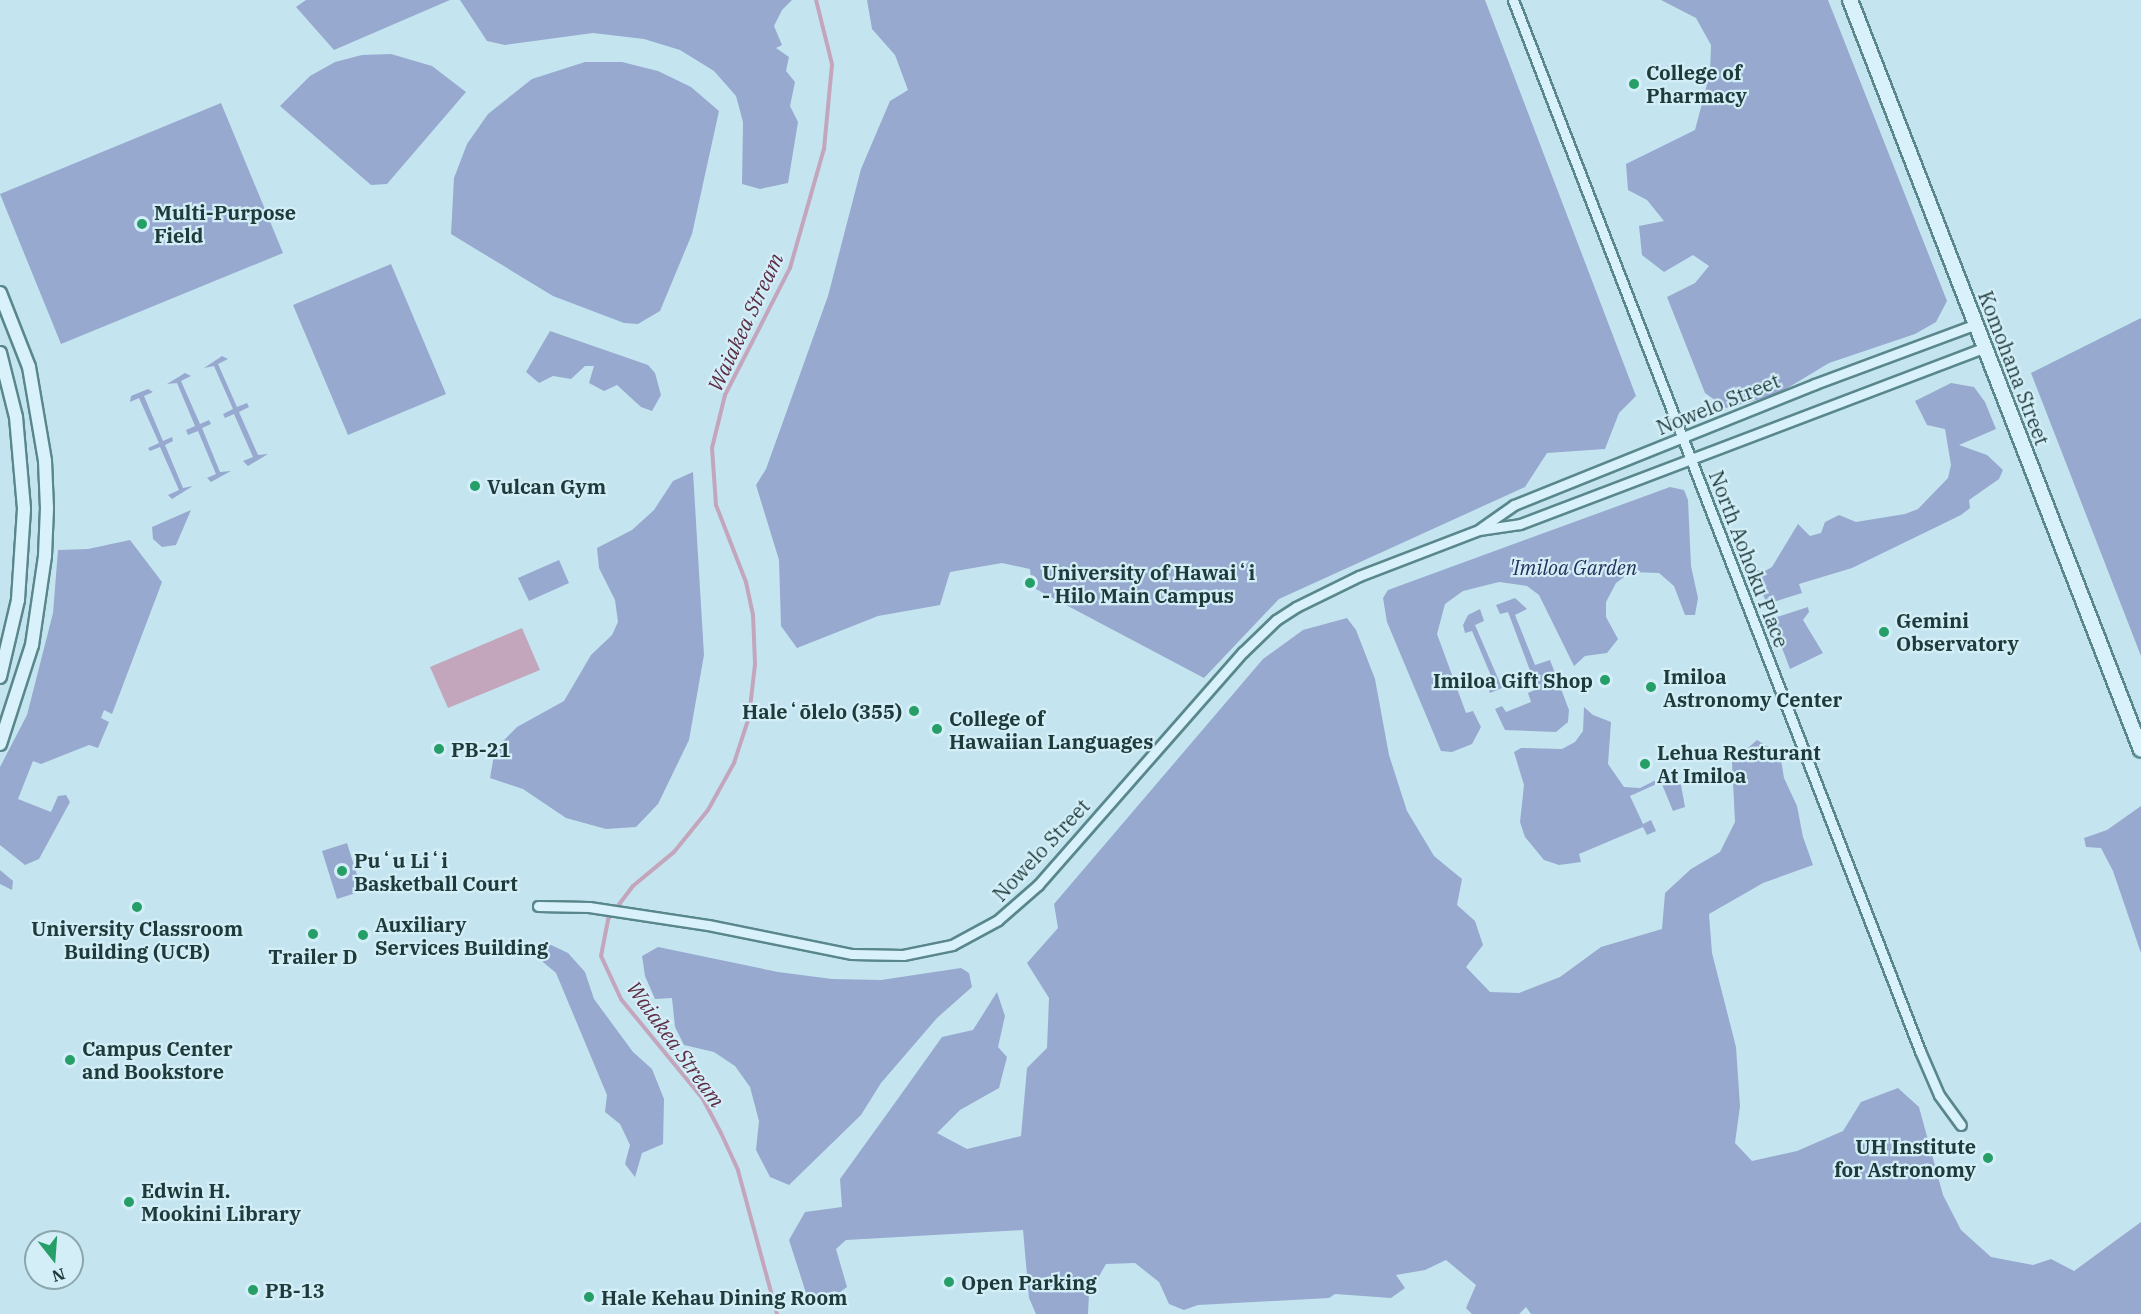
<!DOCTYPE html>
<meta charset="utf-8">
<style>
body{margin:0}
#map{position:relative;width:2141px;height:1314px;overflow:hidden;background:#c4e5f0;font-family:"IBM Plex Serif",serif}
div>[style]{position:absolute}
[style*='--x']{left:calc(var(--x)*1px);top:calc(var(--y)*1px);width:calc(var(--w)*1px);rotate:calc(var(--a)*1deg)}
.green>*{inset:0;background:#97a9cf}
.water>*{inset:0;background:#c3a6bc}
.stream>*{height:4px;margin:-2px;padding:0 2px;transform-origin:2px;border-radius:2px;background:#c3a6bc}
.roads{filter:drop-shadow(2px 0 #59878c) drop-shadow(-2px 0 #59878c) drop-shadow(0 2px #59878c) drop-shadow(0 -2px #59878c)}
.minor>*{height:9px;margin:-4.5px;padding:0 4.5px;transform-origin:4.5px;border-radius:4.5px;background:#d8f1fa}
.tertiary>*{height:12px;margin:-6px;padding:0 6px;transform-origin:6px;border-radius:6px;background:#d8f1fa}
.secondary>*{height:14px;margin:-7px;padding:0 7px;transform-origin:7px;border-radius:7px;background:#d8f1fa}
.dots>*{width:16px;height:16px;translate:-50% -50%;box-sizing:border-box;border:3px solid #d4eef7;border-radius:50%}
span{translate:-50% -50%;white-space:nowrap;text-align:center;line-height:1.15;-webkit-text-stroke:4.5px #d4eef7;paint-order:stroke}
.poi-label{font-size:20px;color:#1e3a3b;font-weight:700}
.left{translate:0 -50%;text-align:left}
.right{translate:-100% -50%;text-align:right}
.street-label{font-size:20px;color:#1e3a3b}
.park-label{font-size:20px;color:#242e59;font-style:italic}
.water-label{font-size:21px;color:#5c2d44;font-style:italic}
.north{position:absolute;left:24px;top:1230px;width:60px;height:60px;box-sizing:border-box;background:#d4eef7;border:2px solid #8ba6ac;border-radius:50%;rotate:163deg;font-size:16px;font-weight:700;line-height:24px;text-align:center;color:#1e3a3b}
.north::after{content:'';display:block;margin:auto;width:21px;height:27px;background:#269e68;clip-path:polygon(50% 0,100% 100%,50% 72%,0 100%)}
</style>
<div id="map">
<div class="green">
<i style="clip-path:polygon(306px 0,450px 0,334px 50px,296px 7px)"></i>
<i style="clip-path:polygon(460px 0,792px 0,782px 10px,774px 26px,782px 45px,776px 48px,789px 57px,786px 71px,795px 82px,790px 106px,798px 122px,788px 183px,760px 189px,742px 184px,743px 122px,736px 96px,714px 71px,680px 50px,644px 39px,593px 33px,505px 45px,487px 41px)"></i>
<i style="clip-path:polygon(867px 0,1485px 0,1636px 396px,1619px 413px,1605px 449px,1547px 453px,1525px 487px,1279px 599px,1204px 678px,1032px 587px,1030px 569px,1002px 563px,950px 572px,940px 605px,878px 616px,797px 648px,781px 626px,779px 560px,756px 485px,766px 469px,828px 296px,861px 169px,890px 101px,908px 90px,895px 55px,872px 29px)"></i>
<i style="clip-path:polygon(1661px 0,1828px 0,1947px 301px,1936px 322px,1915px 334px,1829px 363px,1776px 395px,1726px 408px,1705px 393px,1667px 297px,1695px 283px,1709px 266px,1693px 255px,1664px 272px,1642px 255px,1639px 226px,1664px 221px,1647px 200px,1628px 190px,1626px 164px,1695px 130px,1710px 73px,1711px 45px,1696px 18px)"></i>
<i style="clip-path:polygon(391px 54px,432px 66px,466px 92px,387px 184px,371px 185px,280px 106px,310px 76px,335px 62px,362px 55px)"></i>
<i style="clip-path:polygon(585px 62px,622px 62px,658px 71px,691px 87px,719px 111px,692px 234px,660px 311px,638px 324px,624px 323px,553px 296px,451px 234px,454px 178px,467px 144px,488px 114px,532px 79px)"></i>
<i style="clip-path:polygon(221px 103px,283px 253px,61px 344px,0 194px)"></i>
<i style="clip-path:polygon(391px 264px,446px 394px,348px 435px,293px 305px)"></i>
<i style="clip-path:polygon(2141px 318px,2141px 656px,2031px 373px)"></i>
<i style="clip-path:polygon(550px 331px,648px 365px,655px 373px,661px 395px,652px 411px,641px 407px,617px 385px,604px 391px,589px 383px,594px 366px,585px 366px,571px 379px,553px 376px,539px 383px,526px 372px)"></i>
<i style="clip-path:polygon(222px 356px,228px 359px,218px 364px,237px 407px,247px 403px,249px 407px,239px 412px,258px 455px,268px 454px,248px 466px,243px 461px,253px 457px,234px 414px,225px 418px,223px 414px,233px 409px,214px 366px,204px 368px)"></i>
<i style="clip-path:polygon(185px 373px,191px 376px,181px 381px,200px 424px,209px 420px,211px 424px,202px 428px,220px 472px,231px 471px,211px 482px,207px 478px,216px 474px,198px 431px,188px 435px,186px 430px,195px 426px,177px 383px,167px 384px)"></i>
<i style="clip-path:polygon(1951px 383px,1974px 387px,1985px 402px,1996px 429px,1959px 445px,1987px 455px,2003px 470px,1999px 479px,1969px 500px,1970px 508px,1961px 515px,1852px 568px,1799px 584px,1802px 593px,1767px 604px,1752px 569px,1765px 571px,1772px 567px,1798px 524px,1810px 536px,1821px 533px,1825px 522px,1839px 515px,1856px 522px,1905px 514px,1918px 509px,1948px 478px,1951px 465px,1945px 429px,1927px 425px,1915px 401px)"></i>
<i style="clip-path:polygon(148px 389px,153px 392px,144px 396px,163px 441px,172px 437px,173px 441px,165px 445px,183px 488px,193px 486px,172px 499px,168px 495px,179px 490px,160px 447px,150px 451px,148px 448px,159px 443px,139px 398px,130px 402px,131px 396px)"></i>
<i style="clip-path:polygon(693px 472px,704px 655px,689px 740px,658px 804px,636px 827px,606px 829px,566px 818px,523px 789px,490px 778px,495px 749px,517px 727px,564px 701px,591px 655px,612px 635px,618px 622px,615px 600px,599px 568px,597px 548px,632px 530px,654px 510px,673px 481px)"></i>
<i style="clip-path:polygon(1670px 487px,1684px 490px,1688px 500px,1691px 566px,1698px 598px,1695px 615px,1685px 615px,1674px 586px,1659px 573px,1631px 572px,1616px 583px,1606px 602px,1606px 617px,1618px 639px,1607px 653px,1585px 656px,1574px 666px,1539px 595px,1527px 586px,1499px 582px,1463px 591px,1445px 604px,1437px 634px,1466px 713px,1473px 711px,1481px 727px,1472px 744px,1452px 752px,1441px 751px,1387px 622px,1383px 598px,1388px 590px)"></i>
<i style="clip-path:polygon(191px 510px,176px 545px,162px 547px,153px 539px,152px 527px)"></i>
<i style="clip-path:polygon(130px 540px,162px 582px,112px 714px,104px 710px,101px 718px,109px 722px,98px 748px,89px 745px,41px 764px,33px 761px,18px 799px,51px 812px,58px 796px,66px 795px,70px 802px,39px 859px,25px 865px,0 845px,0 767px,27px 715px,53px 613px,58px 550px,88px 549px)"></i>
<i style="clip-path:polygon(559px 560px,569px 583px,529px 601px,518px 578px)"></i>
<i style="clip-path:polygon(1515px 598px,1527px 609px,1515px 615px,1535px 665px,1550px 660px,1569px 710px,1568px 722px,1556px 732px,1505px 730px,1495px 709px,1502px 706px,1506px 712px,1531px 702px,1528px 693px,1537px 689px,1508px 612px,1500px 614px,1496px 605px)"></i>
<i style="clip-path:polygon(1808px 607px,1809px 612px,1803px 620px,1823px 653px,1790px 669px,1771px 619px)"></i>
<i style="clip-path:polygon(1480px 609px,1484px 621px,1475px 625px,1500px 683px,1507px 681px,1509px 685px,1490px 693px,1488px 688px,1495px 685px,1472px 631px,1465px 633px,1463px 625px,1468px 615px)"></i>
<i style="clip-path:polygon(1347px 618px,1356px 630px,1375px 679px,1389px 755px,1407px 811px,1434px 856px,1462px 879px,1457px 905px,1475px 921px,1483px 945px,1466px 967px,1490px 992px,1519px 993px,1560px 977px,1601px 947px,1662px 929px,1665px 893px,1691px 869px,1720px 852px,1735px 822px,1732px 762px,1757px 740px,1780px 754px,1784px 778px,1797px 806px,1803px 837px,1813px 865px,1763px 883px,1709px 914px,1712px 953px,1736px 1047px,1740px 1106px,1735px 1143px,1752px 1161px,1797px 1151px,1843px 1131px,1861px 1102px,1898px 1088px,1919px 1107px,1943px 1195px,1961px 1230px,1991px 1257px,2033px 1265px,2051px 1259px,2074px 1271px,2141px 1222px,2141px 1314px,1531px 1314px,1526px 1307px,1519px 1314px,1472px 1314px,1466px 1308px,1476px 1285px,1446px 1260px,1425px 1270px,1396px 1275px,1405px 1288px,1391px 1298px,1335px 1294px,1329px 1298px,1198px 1305px,1184px 1310px,1169px 1304px,1159px 1282px,1135px 1263px,1106px 1264px,1089px 1294px,1088px 1314px,1036px 1314px,1029px 1298px,1023px 1230px,846px 1240px,836px 1249px,847px 1287px,828px 1301px,807px 1296px,789px 1240px,805px 1212px,842px 1207px,840px 1179px,897px 1100px,942px 1037px,973px 1030px,997px 992px,1005px 1016px,998px 1047px,1007px 1057px,999px 1088px,960px 1110px,937px 1133px,967px 1149px,1021px 1136px,1027px 1068px,1047px 1048px,1049px 998px,1027px 963px,1058px 928px,1054px 904px,1263px 659px,1303px 630px)"></i>
<i style="clip-path:polygon(1584px 707px,1593px 715px,1611px 722px,1608px 764px,1624px 787px,1640px 788px,1662px 777px,1672px 777px,1681px 785px,1685px 807px,1673px 811px,1661px 782px,1630px 796px,1643px 824px,1651px 820px,1656px 831px,1647px 835px,1643px 827px,1579px 854px,1581px 862px,1559px 865px,1544px 860px,1525px 837px,1520px 822px,1524px 785px,1514px 752px,1521px 748px,1562px 749px,1575px 742px,1583px 731px)"></i>
<i style="clip-path:polygon(2141px 806px,2141px 953px,2113px 871px,2101px 848px,2086px 847px,2084px 838px,2107px 830px)"></i>
<i style="clip-path:polygon(347px 843px,362px 891px,337px 899px,322px 851px)"></i>
<i style="clip-path:polygon(0 870px,13px 881px,12px 890px,0 884px)"></i>
<i style="clip-path:polygon(547px 943px,568px 953px,585px 972px,594px 999px,633px 1052px,652px 1069px,664px 1099px,663px 1144px,642px 1153px,635px 1177px,625px 1164px,630px 1145px,620px 1124px,605px 1112px,607px 1095px,556px 973px,543px 962px,536px 946px)"></i>
<i style="clip-path:polygon(658px 947px,778px 972px,832px 979px,881px 980px,961px 968px,969px 973px,972px 987px,937px 1018px,881px 1083px,861px 1115px,789px 1185px,770px 1177px,756px 1150px,759px 1121px,750px 1087px,735px 1066px,714px 1052px,684px 1045px,675px 1027px,672px 998px,655px 999px,645px 976px,642px 956px)"></i>
</div>
<div class="water">
<i style="clip-path:polygon(522px 628px,540px 670px,448px 708px,430px 667px)"></i>
</div>
<div class="stream">
<i style="--x:777;--y:1314;--w:149;--a:-105.2"></i>
<i style="--x:738;--y:1170;--w:41;--a:-114.7"></i>
<i style="--x:721;--y:1133;--w:38;--a:-118"></i>
<i style="--x:703;--y:1099;--w:129;--a:-129.4"></i>
<i style="--x:621;--y:999;--w:47;--a:-114.9"></i>
<i style="--x:601;--y:956;--w:38;--a:-79"></i>
<i style="--x:608;--y:919;--w:41;--a:-52.9"></i>
<i style="--x:633;--y:886;--w:53;--a:-39.7"></i>
<i style="--x:674;--y:852;--w:54;--a:-51"></i>
<i style="--x:708;--y:810;--w:54;--a:-61"></i>
<i style="--x:734;--y:763;--w:48;--a:-71.9"></i>
<i style="--x:749;--y:717;--w:53;--a:-83.5"></i>
<i style="--x:755;--y:664;--w:49;--a:-92.3"></i>
<i style="--x:753;--y:615;--w:34;--a:-102"></i>
<i style="--x:746;--y:582;--w:83;--a:-111.3"></i>
<i style="--x:716;--y:505;--w:57;--a:-94"></i>
<i style="--x:712;--y:448;--w:55;--a:-76.2"></i>
<i style="--x:725;--y:395;--w:143;--a:-62.9"></i>
<i style="--x:790;--y:268;--w:124;--a:-74.1"></i>
<i style="--x:824;--y:149;--w:85;--a:-84.6"></i>
<i style="--x:832;--y:64;--w:66;--a:-104"></i>
</div>
<div class="roads">
<div class="minor">
<i style="--x:1513;--y:0;--w:1127;--a:68.83"></i>
<i style="--x:1920;--y:1051;--w:48;--a:66.6"></i>
<i style="--x:1939;--y:1095;--w:37;--a:54"></i>
<i style="--x:1481;--y:528;--w:40;--a:-34.9"></i>
<i style="--x:1514;--y:505;--w:324;--a:-21.9"></i>
<i style="--x:1815;--y:384;--w:172;--a:-20.4"></i>
<i style="--x:538;--y:906;--w:51;--a:1.1"></i>
<i style="--x:589;--y:907;--w:120;--a:8.6"></i>
<i style="--x:708;--y:925;--w:147;--a:11.4"></i>
<i style="--x:852;--y:954;--w:51;--a:1.1"></i>
<i style="--x:903;--y:955;--w:50;--a:-11.5"></i>
<i style="--x:952;--y:945;--w:52;--a:-28.5"></i>
<i style="--x:998;--y:920;--w:53;--a:-41.2"></i>
<i style="--x:1038;--y:885;--w:310;--a:-48.7"></i>
<i style="--x:1243;--y:652;--w:46;--a:-44.1"></i>
<i style="--x:1276;--y:620;--w:24;--a:-33"></i>
<i style="--x:1296;--y:607;--w:70;--a:-26.2"></i>
<i style="--x:1359;--y:576;--w:129;--a:-21"></i>
<i style="--x:1479;--y:530;--w:41;--a:-8.3"></i>
<i style="--x:1520;--y:524;--w:498;--a:-20.8"></i>
</div>
<div class="tertiary">
<i style="--x:0;--y:293;--w:79;--a:68.6"></i>
<i style="--x:29;--y:367;--w:95;--a:80.3"></i>
<i style="--x:45;--y:461;--w:47;--a:87.6"></i>
<i style="--x:47;--y:508;--w:48;--a:92.4"></i>
<i style="--x:45;--y:556;--w:90;--a:98.3"></i>
<i style="--x:32;--y:645;--w:104;--a:107.9"></i>
<i style="--x:0;--y:353;--w:66;--a:76"></i>
<i style="--x:16;--y:417;--w:92;--a:85"></i>
<i style="--x:24;--y:509;--w:91;--a:93.8"></i>
<i style="--x:18;--y:600;--w:79;--a:103.2"></i>
</div>
<div class="secondary">
<i style="--x:1850;--y:0;--w:804;--a:68.79"></i>
</div>
</div>
<div class="dots">
<i style="left:1634px;top:84px;background:#269e68"></i>
<i style="left:142px;top:224px;background:#269e68"></i>
<i style="left:475px;top:486px;background:#269e68"></i>
<i style="left:1030px;top:583px;background:#269e68"></i>
<i style="left:1884px;top:632px;background:#269e68"></i>
<i style="left:1605px;top:680px;background:#269e68"></i>
<i style="left:1651px;top:687px;background:#269e68"></i>
<i style="left:914px;top:711px;background:#269e68"></i>
<i style="left:937px;top:729px;background:#269e68"></i>
<i style="left:439px;top:749px;background:#269e68"></i>
<i style="left:1645px;top:764px;background:#269e68"></i>
<i style="left:342px;top:871px;background:#269e68"></i>
<i style="left:137px;top:907px;background:#269e68"></i>
<i style="left:313px;top:934px;background:#269e68"></i>
<i style="left:363px;top:935px;background:#269e68"></i>
<i style="left:70px;top:1060px;background:#269e68"></i>
<i style="left:1988px;top:1158px;background:#269e68"></i>
<i style="left:129px;top:1202px;background:#269e68"></i>
<i style="left:949px;top:1282px;background:#269e68"></i>
<i style="left:253px;top:1290px;background:#269e68"></i>
<i style="left:589px;top:1297px;background:#269e68"></i>
</div>
<div class="poi-label">
<span class="left" style="left:1646px;top:84px">College of<br>Pharmacy</span>
<span class="left" style="left:154px;top:224px">Multi-Purpose<br>Field</span>
<span class="left" style="left:487px;top:486px">Vulcan Gym</span>
<span class="left" style="left:1042px;top:584px">University of Hawaiʻi<br>- Hilo Main Campus</span>
<span class="left" style="left:1896px;top:632px">Gemini<br>Observatory</span>
<span class="left" style="left:1663px;top:688px">Imiloa<br>Astronomy Center</span>
<span class="right" style="left:1593px;top:680px">Imiloa Gift Shop</span>
<span class="right" style="left:902px;top:711px">Haleʻōlelo (355)</span>
<span class="left" style="left:949px;top:730px">College of<br>Hawaiian Languages</span>
<span class="left" style="left:451px;top:749px">PB-21</span>
<span class="left" style="left:1657px;top:764px">Lehua Resturant<br>At Imiloa</span>
<span class="left" style="left:354px;top:872px">Puʻu Liʻi<br>Basketball Court</span>
<span class="left" style="left:375px;top:936px">Auxiliary<br>Services Building</span>
<span style="left:137px;top:940px">University Classroom<br>Building (UCB)</span>
<span style="left:313px;top:956px">Trailer D</span>
<span class="left" style="left:82px;top:1060px">Campus Center<br>and Bookstore</span>
<span class="right" style="left:1976px;top:1158px">UH Institute<br>for Astronomy</span>
<span class="left" style="left:141px;top:1202px">Edwin H.<br>Mookini Library</span>
<span class="left" style="left:961px;top:1282px">Open Parking</span>
<span class="left" style="left:265px;top:1290px">PB-13</span>
<span class="left" style="left:601px;top:1297px">Hale Kehau Dining Room</span>
</div>
<div class="street-label">
<span style="left:2014px;top:368px;rotate:69deg">Komohana Street</span>
<span style="left:1718px;top:404px;rotate:-22deg">Nowelo Street</span>
<span style="left:1749px;top:559px;rotate:69deg">North Aohoku Place</span>
<span style="left:1041px;top:850px;rotate:-47deg">Nowelo Street</span>
</div>
<div class="park-label">
<span style="left:1573px;top:567px">'Imiloa Garden</span>
</div>
<div class="water-label">
<span style="left:745px;top:322px;rotate:-65deg">Waiakea Stream</span>
<span style="left:676px;top:1044px;rotate:54deg">Waiakea Stream</span>
</div>
<div class="north">N</div>
</div>
